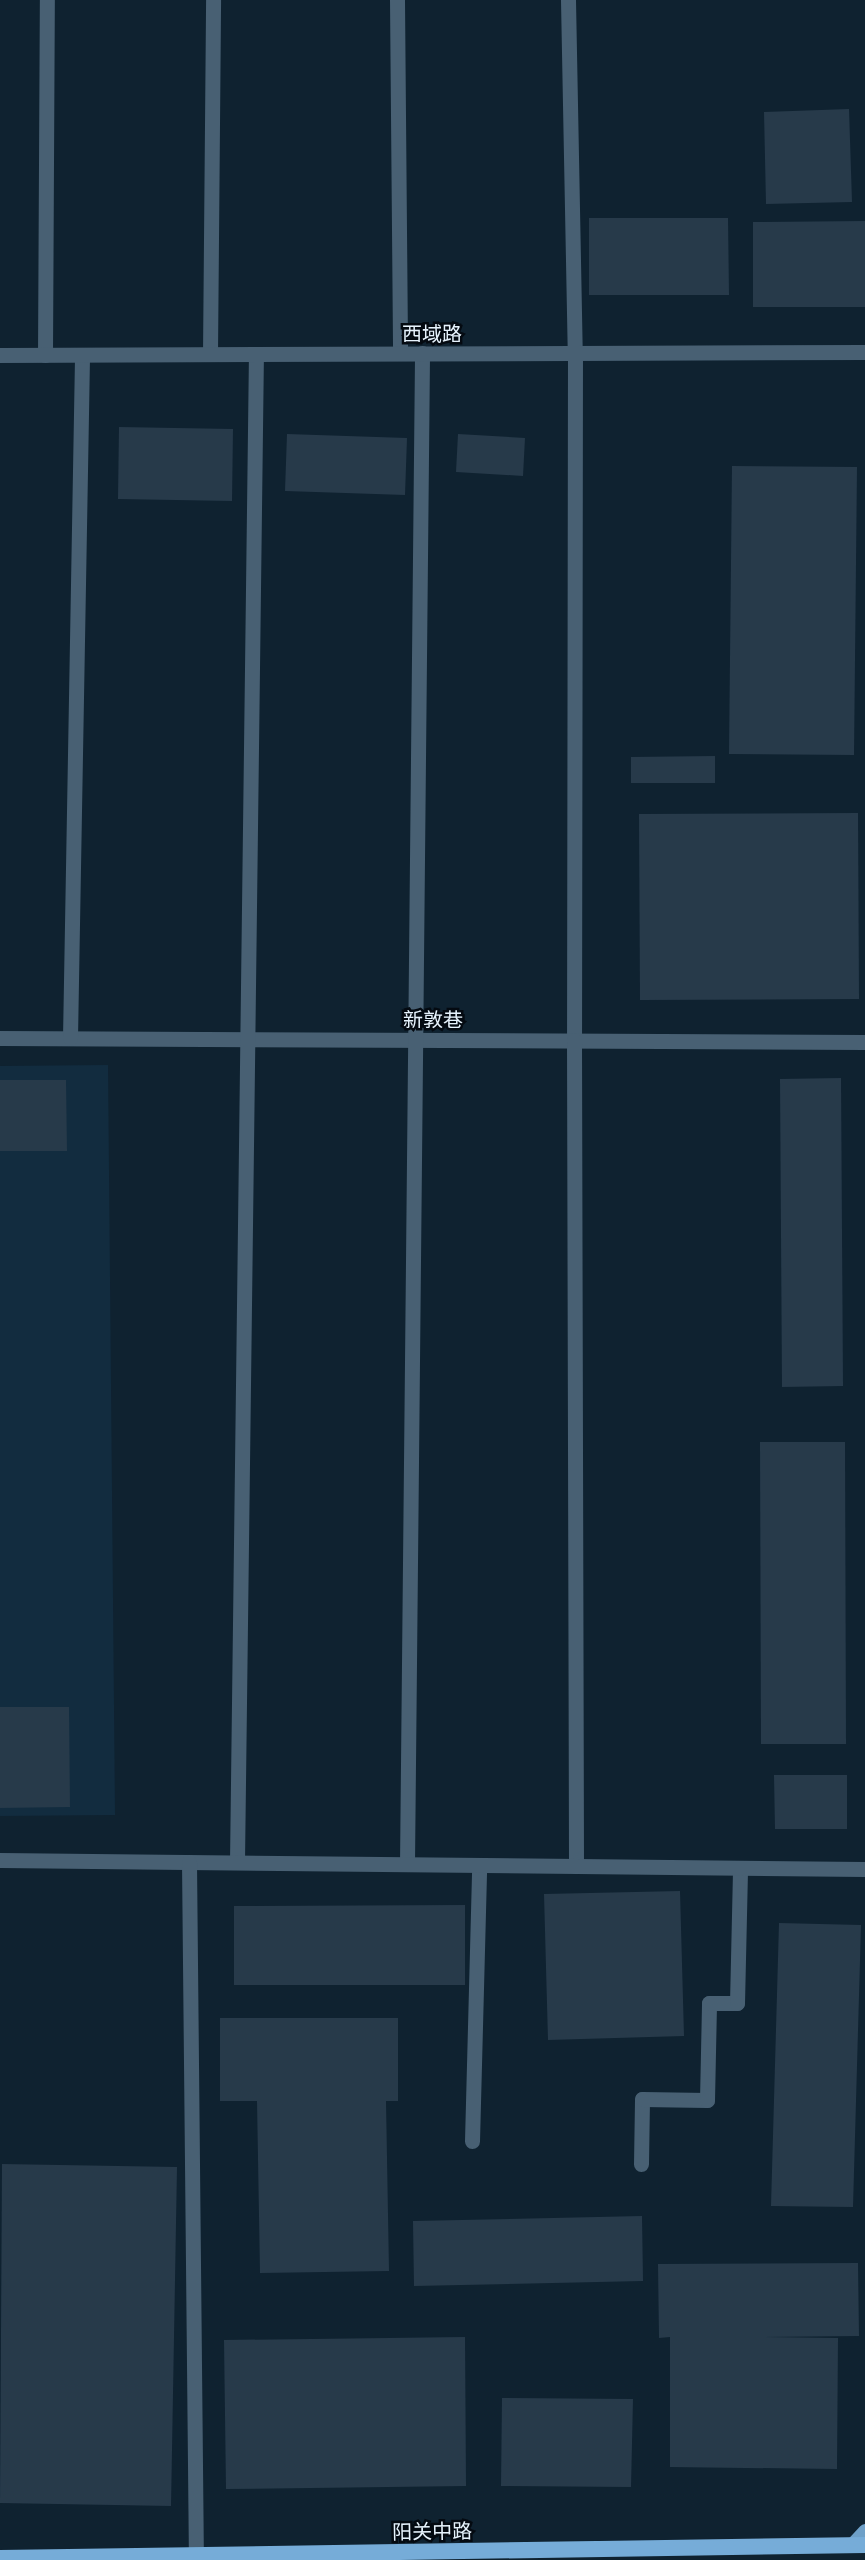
<!DOCTYPE html>
<meta charset="utf-8">
<style>
body{margin:0}
#map{position:relative;width:865px;height:2560px;overflow:hidden;background:#0f2230;font-family:"Playfair Display","Noto Sans SC",serif}
div>[style]{position:absolute}
[style*='--x']{left:calc(var(--x)*1px);top:calc(var(--y)*1px);width:calc(var(--w)*1px);rotate:calc(var(--a)*1deg)}
.built>*{inset:0;background:#122c3f}
.building>*{inset:0;background:#273a4a}
.service>*{height:15px;margin:-7.5px;padding:0 7.5px;transform-origin:7.5px;border-radius:7.5px;background:#486073}
.minor>*{height:15px;margin:-7.5px;padding:0 7.5px;transform-origin:7.5px;border-radius:7.5px;background:#486073}
.tertiary>*{height:15px;margin:-7.5px;padding:0 7.5px;transform-origin:7.5px;border-radius:7.5px;background:#486073}
.primary>*{height:15px;margin:-7.5px;padding:0 7.5px;transform-origin:7.5px;border-radius:7.5px;background:#6ea0c8}
.trunk>*{height:16px;margin:-8px;padding:0 8px;transform-origin:8px;border-radius:8px;background:#76acd8}
span{translate:-50% -50%;white-space:nowrap;text-align:center;line-height:1.15;-webkit-text-stroke:5px #040a11;paint-order:stroke}
.street-label{font-size:20px;color:#e7f3fd}
</style>
<div id="map">
<div class="built">
<i style="clip-path:polygon(108px 1065px,115px 1815px,0 1816px,0 1066px)"></i>
</div>
<div class="building">
<i style="clip-path:polygon(849px 109px,852px 202px,766px 204px,764px 112px)"></i>
<i style="clip-path:polygon(589px 218px,728px 218px,729px 295px,589px 295px)"></i>
<i style="clip-path:polygon(865px 221px,865px 307px,753px 307px,753px 222px)"></i>
<i style="clip-path:polygon(119px 427px,233px 429px,232px 501px,118px 499px)"></i>
<i style="clip-path:polygon(287px 434px,407px 438px,405px 495px,285px 491px)"></i>
<i style="clip-path:polygon(458px 434px,525px 438px,523px 476px,456px 472px)"></i>
<i style="clip-path:polygon(732px 466px,857px 467px,854px 755px,729px 754px)"></i>
<i style="clip-path:polygon(715px 756px,715px 783px,631px 783px,631px 757px)"></i>
<i style="clip-path:polygon(858px 813px,859px 999px,640px 1000px,639px 814px)"></i>
<i style="clip-path:polygon(841px 1078px,843px 1386px,782px 1387px,780px 1079px)"></i>
<i style="clip-path:polygon(0 1080px,66px 1080px,67px 1151px,0 1151px)"></i>
<i style="clip-path:polygon(760px 1442px,845px 1442px,846px 1744px,761px 1744px)"></i>
<i style="clip-path:polygon(0 1707px,69px 1707px,70px 1807px,0 1808px)"></i>
<i style="clip-path:polygon(774px 1775px,847px 1775px,847px 1829px,775px 1829px)"></i>
<i style="clip-path:polygon(680px 1891px,684px 2036px,548px 2040px,544px 1894px)"></i>
<i style="clip-path:polygon(465px 1905px,465px 1985px,234px 1985px,234px 1906px)"></i>
<i style="clip-path:polygon(779px 1923px,861px 1925px,853px 2207px,771px 2206px)"></i>
<i style="clip-path:polygon(220px 2018px,398px 2018px,398px 2101px,386px 2101px,389px 2271px,260px 2273px,257px 2101px,220px 2101px)"></i>
<i style="clip-path:polygon(2px 2164px,177px 2167px,171px 2506px,0 2503px)"></i>
<i style="clip-path:polygon(642px 2216px,643px 2281px,414px 2286px,413px 2221px)"></i>
<i style="clip-path:polygon(858px 2263px,859px 2336px,764px 2337px,838px 2338px,837px 2469px,670px 2467px,670px 2337px,659px 2338px,658px 2264px)"></i>
<i style="clip-path:polygon(465px 2337px,466px 2486px,226px 2489px,224px 2340px)"></i>
<i style="clip-path:polygon(502px 2398px,633px 2399px,631px 2487px,501px 2486px)"></i>
</div>
<div class="service">
<i style="--x:397;--y:0;--w:353;--a:89.5"></i>
<i style="--x:568;--y:0;--w:353;--a:88.9"></i>
<i style="--x:575;--y:353;--w:687;--a:90.08"></i>
<i style="--x:210;--y:354;--w:354;--a:-89.5"></i>
<i style="--x:45;--y:355;--w:355;--a:-89.7"></i>
<i style="--x:472;--y:2141;--w:276;--a:-88.5"></i>
<i style="--x:641;--y:2164;--w:65;--a:-89.1"></i>
<i style="--x:642;--y:2099;--w:65;--a:0.9"></i>
<i style="--x:707;--y:2100;--w:97;--a:-88.8"></i>
<i style="--x:709;--y:2003;--w:28;--a:0"></i>
<i style="--x:737;--y:2003;--w:135;--a:-88.7"></i>
</div>
<div class="minor">
<i style="--x:0;--y:1038;--w:865;--a:0.26"></i>
<i style="--x:70;--y:1038;--w:683;--a:-88.99"></i>
<i style="--x:574;--y:1040;--w:826;--a:89.86"></i>
<i style="--x:237;--y:1862;--w:1508;--a:-89.28"></i>
<i style="--x:407;--y:1864;--w:1511;--a:-89.43"></i>
</div>
<div class="tertiary">
<i style="--x:0;--y:355;--w:865;--a:-0.2"></i>
<i style="--x:0;--y:1860;--w:865;--a:0.6"></i>
<i style="--x:189;--y:1862;--w:698;--a:89.43"></i>
</div>
<div class="primary">
<i style="--x:852;--y:2545;--w:19;--a:-47"></i>
</div>
<div class="trunk">
<i style="--x:0;--y:2558;--w:865;--a:-0.86"></i>
</div>
<div class="street-label">
<span style="left:432px;top:332px">西域路</span>
<span style="left:433px;top:1018px">新敦巷</span>
<span style="left:432px;top:2530px;rotate:-1deg">阳关中路</span>
</div>
</div>
